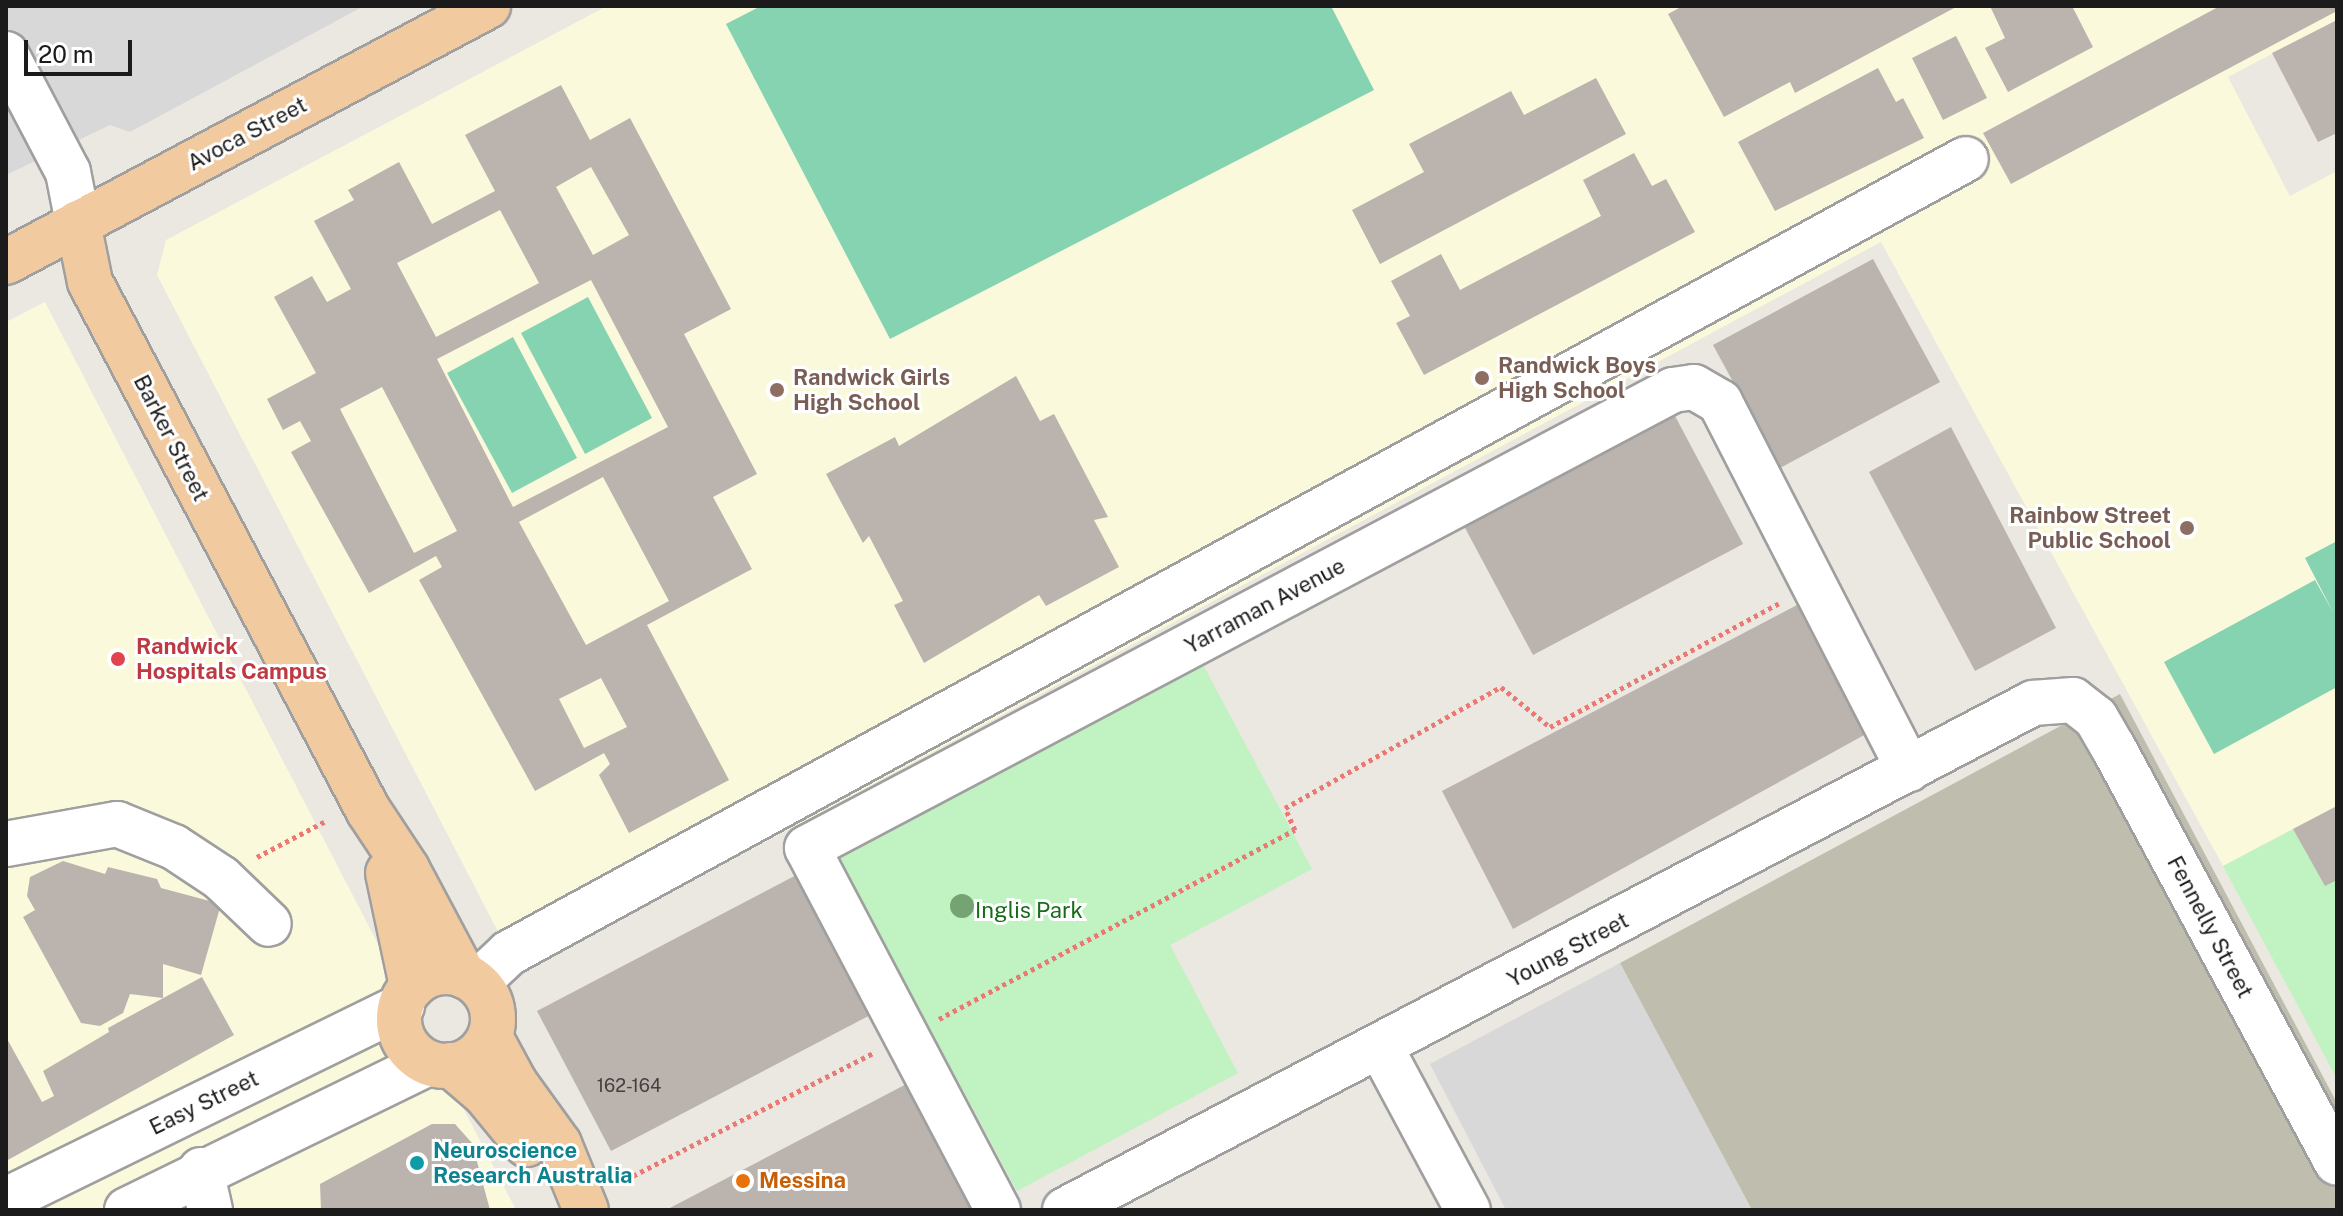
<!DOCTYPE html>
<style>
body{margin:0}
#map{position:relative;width:2343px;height:1216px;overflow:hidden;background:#ebe7e1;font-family:"Public Sans",sans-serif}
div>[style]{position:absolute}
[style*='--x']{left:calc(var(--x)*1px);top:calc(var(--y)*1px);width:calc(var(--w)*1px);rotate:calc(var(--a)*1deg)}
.residential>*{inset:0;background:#d9d8d8}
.education>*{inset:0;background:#fbf9db}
.construction>*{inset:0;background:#bfbeae}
.park>*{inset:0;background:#c1f2c2}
.pitch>*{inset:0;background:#86d3b1}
.building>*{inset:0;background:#bbb3ae}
.path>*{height:5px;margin-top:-2.5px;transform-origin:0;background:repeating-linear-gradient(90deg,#ea7973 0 4px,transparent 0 8px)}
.roads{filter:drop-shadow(2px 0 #9f9f9f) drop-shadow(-2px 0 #9f9f9f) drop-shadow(0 2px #9f9f9f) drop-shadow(0 -2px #9f9f9f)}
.minor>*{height:44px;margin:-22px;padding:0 22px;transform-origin:22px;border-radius:22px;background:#fff}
.major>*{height:44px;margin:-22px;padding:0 22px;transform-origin:22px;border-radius:22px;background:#f1caa0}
.major>.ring{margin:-22px;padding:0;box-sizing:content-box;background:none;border:44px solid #f1caa0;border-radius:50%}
.trees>*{width:24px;height:24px;margin:-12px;border-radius:50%;background:#76a372}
.dots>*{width:22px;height:22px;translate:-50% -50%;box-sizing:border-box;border:4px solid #fff;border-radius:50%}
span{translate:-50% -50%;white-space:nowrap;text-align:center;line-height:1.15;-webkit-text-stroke:6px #fff;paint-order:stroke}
.number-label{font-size:18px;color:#434140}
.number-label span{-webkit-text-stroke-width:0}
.street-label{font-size:22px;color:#1b1b1b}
.education-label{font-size:22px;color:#785e54;font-weight:700}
.left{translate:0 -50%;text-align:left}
.right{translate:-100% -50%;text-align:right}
.health-label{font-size:22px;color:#be3a42;font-weight:700}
.park-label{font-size:22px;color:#166c18}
.culture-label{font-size:22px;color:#0d838f;font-weight:700}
.food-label{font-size:22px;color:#c56008;font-weight:700}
.frame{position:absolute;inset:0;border:8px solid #1b1b1b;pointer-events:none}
.scale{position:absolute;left:24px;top:40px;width:108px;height:36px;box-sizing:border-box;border:4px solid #1b1b1b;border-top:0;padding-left:10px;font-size:24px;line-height:28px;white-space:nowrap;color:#1b1b1b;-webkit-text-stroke:6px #fff;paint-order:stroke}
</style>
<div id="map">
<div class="residential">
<i style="clip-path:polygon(6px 6px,364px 6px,130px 132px,110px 125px,6px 175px)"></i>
<i style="clip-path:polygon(1620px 963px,1752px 1210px,1506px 1210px,1430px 1064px)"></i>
</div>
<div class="education">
<i style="clip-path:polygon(607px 6px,2337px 6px,2337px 20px,2228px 77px,2290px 196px,2337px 171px,2337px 806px,2223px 866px,1881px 242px,520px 974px,157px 275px,166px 240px)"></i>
<i style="clip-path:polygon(45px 302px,516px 1210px,6px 1210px,6px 322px)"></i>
</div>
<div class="construction">
<i style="clip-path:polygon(2120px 694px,2337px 1103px,2337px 1210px,1752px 1210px,1620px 963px)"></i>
</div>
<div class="park">
<i style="clip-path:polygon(1200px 659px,1312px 869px,1170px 945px,1238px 1073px,1017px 1191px,836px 853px)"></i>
<i style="clip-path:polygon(2337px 806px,2337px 1079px,2223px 866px)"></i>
</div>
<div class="pitch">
<i style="clip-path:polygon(761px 6px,1331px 6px,1374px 90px,890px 339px,726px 24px)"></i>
<i style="clip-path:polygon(588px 297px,652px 418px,585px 454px,521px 333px)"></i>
<i style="clip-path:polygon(513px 337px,577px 458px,512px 493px,447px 373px)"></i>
<i style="clip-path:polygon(2337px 541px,2337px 687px,2214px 754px,2164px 662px,2315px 580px,2334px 614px,2305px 558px)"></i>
</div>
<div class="building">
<i style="clip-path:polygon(1683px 6px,1958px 6px,1795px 93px,1790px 82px,1724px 117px,1668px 14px)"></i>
<i style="clip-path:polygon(1990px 6px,2072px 6px,2093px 47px,2008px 92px,1985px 48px,2005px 38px)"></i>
<i style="clip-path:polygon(2220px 6px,2337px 6px,2337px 11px,2011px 184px,1983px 133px)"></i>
<i style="clip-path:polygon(2337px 20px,2337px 133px,2318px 142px,2272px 53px)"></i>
<i style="clip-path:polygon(1956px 36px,1987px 98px,1943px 120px,1912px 58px)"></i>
<i style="clip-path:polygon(1878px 68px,1896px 102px,1903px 98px,1924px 138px,1775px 211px,1738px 142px)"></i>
<i style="clip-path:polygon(1596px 78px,1626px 134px,1380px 264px,1352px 210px,1424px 172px,1409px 144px,1511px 91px,1524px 115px)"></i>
<i style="clip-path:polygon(evenodd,561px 85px,590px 140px,630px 118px,731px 309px,684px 334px,757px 474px,713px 497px,752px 569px,647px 625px,729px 780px,629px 833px,599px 775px,610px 764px,604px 753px,535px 791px,419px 580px,442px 567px,436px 556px,369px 593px,291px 452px,311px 441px,300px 421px,283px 430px,267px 399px,316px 373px,274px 297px,312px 276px,327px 302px,351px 289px,314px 221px,354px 200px,348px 190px,399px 162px,432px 224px,495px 191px,465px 135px,561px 85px,591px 167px,629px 235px,593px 255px,556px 187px,591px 167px,561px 85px,500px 210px,539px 283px,436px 337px,397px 263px,500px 210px,561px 85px,591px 280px,668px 427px,513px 507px,437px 359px,591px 280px,561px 85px,382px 387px,457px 531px,414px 553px,340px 409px,382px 387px,561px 85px,603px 477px,669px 601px,586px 645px,519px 522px,603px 477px,561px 85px,601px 678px,627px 727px,584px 748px,559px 699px,601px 678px)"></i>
<i style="clip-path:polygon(1634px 153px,1652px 186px,1666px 179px,1695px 232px,1424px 375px,1396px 323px,1410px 316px,1391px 281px,1441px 254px,1460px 290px,1601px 216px,1583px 180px)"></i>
<i style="clip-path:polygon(1873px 259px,1940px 382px,1780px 468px,1713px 345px)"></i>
<i style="clip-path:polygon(1016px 376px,1040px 421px,1054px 414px,1108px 517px,1094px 520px,1119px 567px,1046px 606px,1039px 595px,924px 663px,894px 605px,903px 601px,869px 536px,863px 543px,826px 474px,895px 437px,899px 446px)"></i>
<i style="clip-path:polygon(1674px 414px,1743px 544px,1533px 655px,1464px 526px)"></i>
<i style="clip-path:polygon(1951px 427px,2056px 628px,1975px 671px,1869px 472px)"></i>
<i style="clip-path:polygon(1799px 604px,1866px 734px,1513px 929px,1442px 791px)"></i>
<i style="clip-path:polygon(2337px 806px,2337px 880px,2325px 886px,2293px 829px)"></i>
<i style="clip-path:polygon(63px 861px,105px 874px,108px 867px,157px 879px,161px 888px,221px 904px,201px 975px,163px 964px,163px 998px,130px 994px,123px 1013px,100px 1026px,81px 1023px,23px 917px,35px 910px,27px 896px,30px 877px)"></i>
<i style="clip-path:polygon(804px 871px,878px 1011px,611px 1151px,537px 1011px)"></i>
<i style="clip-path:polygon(202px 977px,234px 1035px,6px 1161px,6px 1037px,42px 1102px,54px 1096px,43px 1071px,109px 1032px,108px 1028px)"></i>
<i style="clip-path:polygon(914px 1080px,982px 1210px,666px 1210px)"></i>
<i style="clip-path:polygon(432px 1124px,455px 1124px,472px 1143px,490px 1210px,321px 1210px,320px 1184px)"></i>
</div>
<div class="path">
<i style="--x:257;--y:857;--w:76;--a:-27.6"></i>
<i style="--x:939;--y:1019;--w:403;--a:-28"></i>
<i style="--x:1295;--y:830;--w:24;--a:-114"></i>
<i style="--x:1285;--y:808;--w:248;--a:-29.3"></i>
<i style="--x:1501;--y:687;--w:63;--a:39.2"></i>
<i style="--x:1550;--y:727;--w:260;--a:-28.4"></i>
<i style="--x:619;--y:1183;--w:285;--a:-27.1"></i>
</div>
<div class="roads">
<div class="minor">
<i style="--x:6;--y:54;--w:133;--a:62.3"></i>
<i style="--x:68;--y:172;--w:52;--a:78.9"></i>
<i style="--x:6;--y:844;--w:113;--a:-10.2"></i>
<i style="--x:117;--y:824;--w:61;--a:22"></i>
<i style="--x:174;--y:847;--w:56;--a:33.4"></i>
<i style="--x:221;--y:878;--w:66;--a:43.8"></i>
<i style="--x:477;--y:983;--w:44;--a:-43.2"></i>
<i style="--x:509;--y:953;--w:1659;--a:-28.59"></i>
<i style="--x:1381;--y:1048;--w:184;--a:61.8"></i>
<i style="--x:201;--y:1170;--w:41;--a:77.3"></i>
<i style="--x:6;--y:1200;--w:441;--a:-26.1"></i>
<i style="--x:127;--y:1210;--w:335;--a:-26"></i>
<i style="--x:998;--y:1210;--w:409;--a:-117.8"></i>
<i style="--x:807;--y:848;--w:980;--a:-27.87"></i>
<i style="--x:1673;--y:390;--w:21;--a:-8"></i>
<i style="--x:1694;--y:387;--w:30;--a:30"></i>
<i style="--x:1720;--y:402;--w:413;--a:62.8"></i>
<i style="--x:1065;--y:1210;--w:1093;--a:-27.64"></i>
<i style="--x:2033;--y:703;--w:40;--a:-4.3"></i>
<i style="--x:2073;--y:700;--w:29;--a:38"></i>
<i style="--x:2096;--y:718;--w:34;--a:60"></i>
<i style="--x:2113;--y:747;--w:472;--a:61.7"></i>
</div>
<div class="major">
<i style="--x:78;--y:223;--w:60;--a:78.5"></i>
<i style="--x:90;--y:282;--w:597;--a:62.23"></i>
<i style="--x:368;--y:810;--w:71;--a:56.5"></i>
<i style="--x:407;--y:869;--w:121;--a:62"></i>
<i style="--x:6;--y:262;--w:546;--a:-27.97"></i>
<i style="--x:388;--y:873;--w:116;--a:78"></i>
<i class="ring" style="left:399px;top:972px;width:50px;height:50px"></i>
<i style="--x:490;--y:1037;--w:52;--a:61.5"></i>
<i style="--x:515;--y:1083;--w:75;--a:54.2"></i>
<i style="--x:559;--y:1144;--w:71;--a:67.8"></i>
<i style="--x:451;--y:1065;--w:45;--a:40.5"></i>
<i style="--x:485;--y:1094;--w:65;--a:50.6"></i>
</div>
</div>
<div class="trees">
<i style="left:962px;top:906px"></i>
</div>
<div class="dots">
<i style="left:1482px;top:378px;background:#8d6e63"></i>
<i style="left:777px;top:390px;background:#8d6e63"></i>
<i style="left:2187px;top:528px;background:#8d6e63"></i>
<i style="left:118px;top:659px;background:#e0444e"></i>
<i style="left:417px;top:1163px;background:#0f9aa8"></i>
<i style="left:743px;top:1181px;background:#e8710a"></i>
</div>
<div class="number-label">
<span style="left:629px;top:1086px">162-164</span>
</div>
<div class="street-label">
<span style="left:247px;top:134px;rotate:-28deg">Avoca Street</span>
<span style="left:171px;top:438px;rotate:63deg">Barker Street</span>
<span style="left:1265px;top:606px;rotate:-28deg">Yarraman Avenue</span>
<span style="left:2210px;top:927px;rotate:62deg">Fennelly Street</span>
<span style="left:1568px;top:950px;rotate:-28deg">Young Street</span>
<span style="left:204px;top:1103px;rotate:-26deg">Easy Street</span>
</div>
<div class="education-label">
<span class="left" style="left:1498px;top:378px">Randwick Boys<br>High School</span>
<span class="left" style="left:793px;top:390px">Randwick Girls<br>High School</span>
<span class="right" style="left:2171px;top:528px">Rainbow Street<br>Public School</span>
</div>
<div class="health-label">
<span class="left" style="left:136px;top:659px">Randwick<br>Hospitals Campus</span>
</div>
<div class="park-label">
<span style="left:1029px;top:911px">Inglis Park</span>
</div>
<div class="culture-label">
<span class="left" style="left:433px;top:1163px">Neuroscience<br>Research Australia</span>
</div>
<div class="food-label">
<span class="left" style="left:759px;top:1181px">Messina</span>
</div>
<div class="frame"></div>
<div class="scale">20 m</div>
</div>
